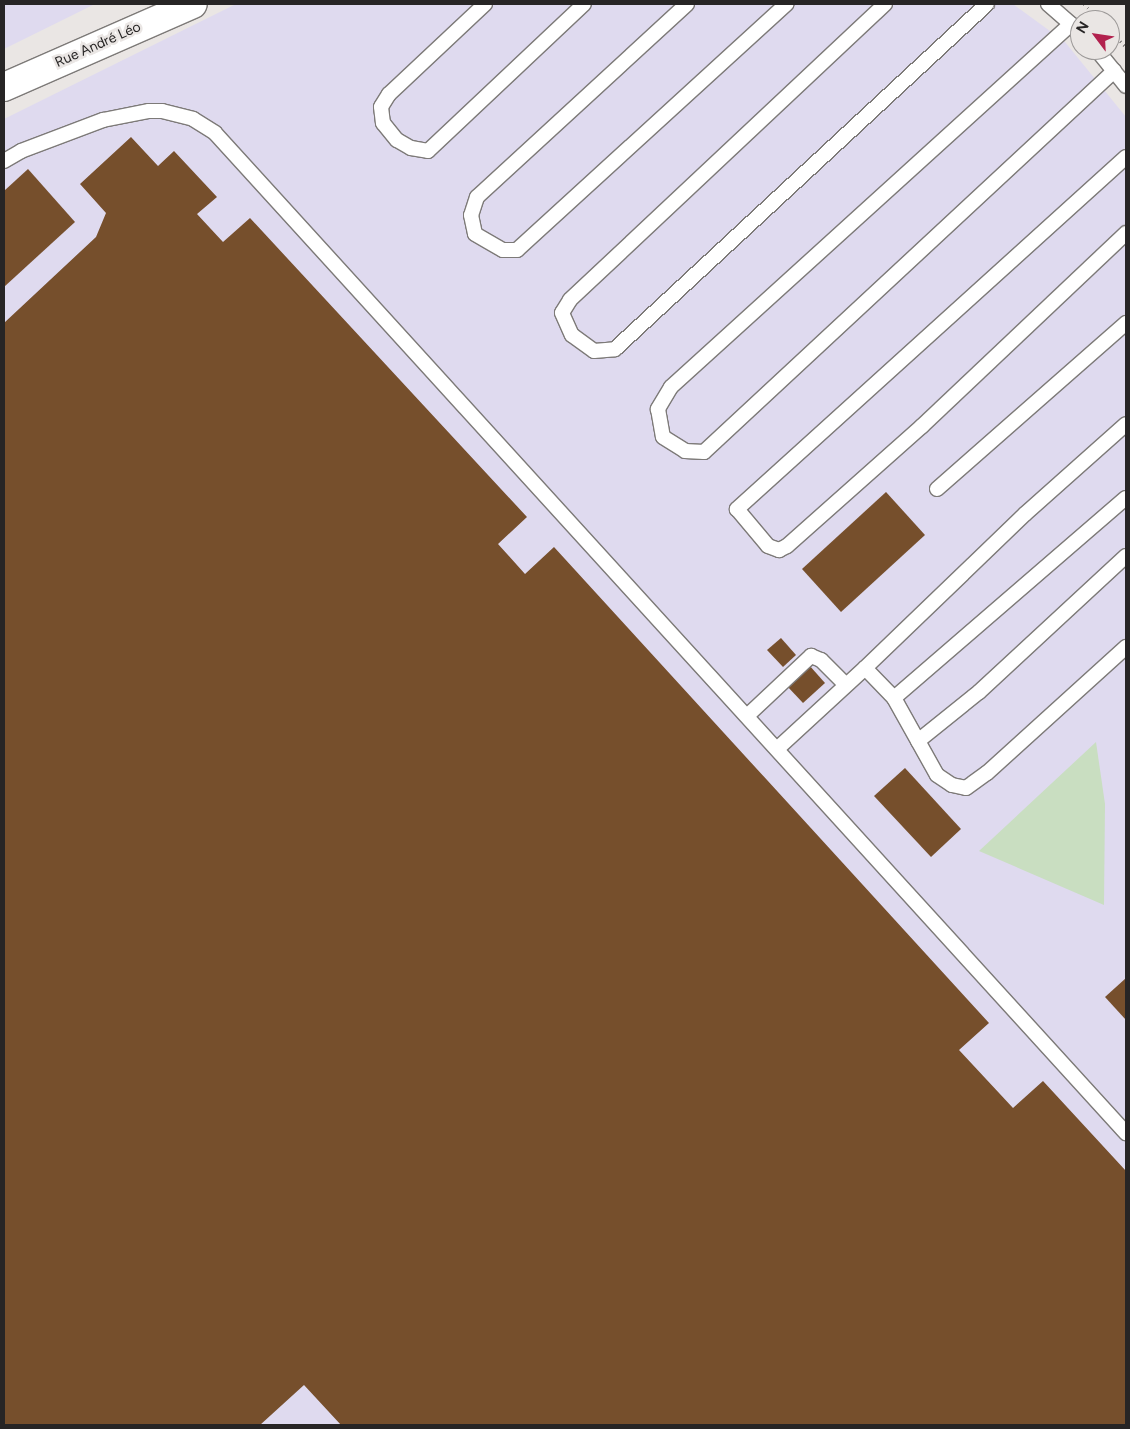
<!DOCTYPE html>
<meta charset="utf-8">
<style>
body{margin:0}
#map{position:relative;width:1130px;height:1429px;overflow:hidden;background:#eae6e4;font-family:Figtree,sans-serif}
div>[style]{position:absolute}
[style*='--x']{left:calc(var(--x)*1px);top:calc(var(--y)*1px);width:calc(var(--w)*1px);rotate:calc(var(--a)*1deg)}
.industrial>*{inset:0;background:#dfdaef}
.green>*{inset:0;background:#c9dec1}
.building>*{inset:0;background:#764f2c}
.path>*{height:3px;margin-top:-1.5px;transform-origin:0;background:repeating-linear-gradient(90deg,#8e8b8a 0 1px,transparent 0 5px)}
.roads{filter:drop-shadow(1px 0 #7d7a78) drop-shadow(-1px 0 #7d7a78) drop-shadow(0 1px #7d7a78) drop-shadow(0 -1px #7d7a78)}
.lane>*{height:14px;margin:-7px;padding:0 7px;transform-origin:7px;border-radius:7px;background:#fff}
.secondary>*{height:28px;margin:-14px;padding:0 14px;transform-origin:14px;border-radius:14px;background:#fff}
span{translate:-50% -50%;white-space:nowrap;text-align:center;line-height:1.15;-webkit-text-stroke:5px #eae6e4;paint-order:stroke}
.street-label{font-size:14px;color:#272525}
.frame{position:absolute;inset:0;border:5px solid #272525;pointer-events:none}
.north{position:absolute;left:1070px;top:10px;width:50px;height:50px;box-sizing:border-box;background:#eae6e4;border:1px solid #9c9998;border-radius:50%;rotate:301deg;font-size:14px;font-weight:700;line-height:20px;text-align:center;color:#272525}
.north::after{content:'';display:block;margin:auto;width:18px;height:22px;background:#b2214e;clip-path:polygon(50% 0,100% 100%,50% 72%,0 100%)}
</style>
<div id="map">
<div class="industrial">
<i style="clip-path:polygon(4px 4px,95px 4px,4px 49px)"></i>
<i style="clip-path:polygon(236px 4px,1013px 4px,1065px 42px,1126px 117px,1126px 1425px,4px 1425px,4px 119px)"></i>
</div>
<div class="green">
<i style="clip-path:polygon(1096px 742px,1105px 804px,1104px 905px,979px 851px)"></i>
</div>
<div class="building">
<i style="clip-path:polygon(131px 137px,158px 166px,174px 151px,217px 197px,197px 214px,223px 242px,250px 218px,527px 517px,498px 544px,525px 574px,554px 547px,989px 1023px,959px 1050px,1013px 1108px,1043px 1081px,1126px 1171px,1126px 1425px,341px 1425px,304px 1385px,260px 1425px,4px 1425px,4px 323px,96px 237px,106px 213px,80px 184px)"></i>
<i style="clip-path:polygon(28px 169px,75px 222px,4px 287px,4px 191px)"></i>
<i style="clip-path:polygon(886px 492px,925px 535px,841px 612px,802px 569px)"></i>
<i style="clip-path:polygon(781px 638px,796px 655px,783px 667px,767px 650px)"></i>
<i style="clip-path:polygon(809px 665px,825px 683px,803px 703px,787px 686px)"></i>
<i style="clip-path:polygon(905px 768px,961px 829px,931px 857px,874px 796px)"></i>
<i style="clip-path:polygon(1126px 978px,1126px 1020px,1105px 997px)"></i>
</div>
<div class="path">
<i style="--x:1084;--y:4;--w:23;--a:45"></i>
<i style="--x:1110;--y:30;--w:23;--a:47"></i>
</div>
<div class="roads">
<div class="lane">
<i style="--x:485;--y:4;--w:132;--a:136.8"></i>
<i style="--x:389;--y:94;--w:15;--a:122"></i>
<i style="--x:381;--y:107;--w:16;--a:83"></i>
<i style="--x:383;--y:123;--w:22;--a:51"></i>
<i style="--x:397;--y:140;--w:16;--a:30"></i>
<i style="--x:411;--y:148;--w:17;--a:10"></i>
<i style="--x:428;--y:151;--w:214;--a:-43.3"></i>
<i style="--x:687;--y:4;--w:285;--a:137.4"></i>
<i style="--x:477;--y:197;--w:19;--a:108"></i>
<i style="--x:471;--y:215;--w:19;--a:78"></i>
<i style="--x:475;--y:234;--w:32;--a:30"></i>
<i style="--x:503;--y:250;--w:14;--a:0"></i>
<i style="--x:517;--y:250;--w:365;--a:-42.4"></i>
<i style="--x:885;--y:4;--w:432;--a:136.8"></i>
<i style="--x:570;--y:300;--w:15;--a:122"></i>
<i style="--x:562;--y:313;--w:24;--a:66"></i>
<i style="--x:572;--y:335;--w:27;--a:36"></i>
<i style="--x:594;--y:351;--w:21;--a:-5"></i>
<i style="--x:615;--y:349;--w:507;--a:-42.84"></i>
<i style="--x:1048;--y:4;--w:43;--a:41.2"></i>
<i style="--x:1071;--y:24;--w:540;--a:137.78"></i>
<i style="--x:671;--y:387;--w:26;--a:121"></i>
<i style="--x:658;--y:409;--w:28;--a:80"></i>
<i style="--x:663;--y:437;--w:26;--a:32"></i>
<i style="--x:685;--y:451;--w:19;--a:3"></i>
<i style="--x:704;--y:452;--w:560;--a:-42.9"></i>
<i style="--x:1097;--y:50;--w:46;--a:51.1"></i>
<i style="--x:1126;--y:157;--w:525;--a:137.86"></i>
<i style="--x:737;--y:509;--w:48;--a:50"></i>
<i style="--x:768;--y:546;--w:12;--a:20"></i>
<i style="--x:779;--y:550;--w:9;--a:-27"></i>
<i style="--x:787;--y:546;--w:181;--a:-41.6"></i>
<i style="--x:922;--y:426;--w:281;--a:-43.4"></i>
<i style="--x:4;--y:161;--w:20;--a:-30"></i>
<i style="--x:21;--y:151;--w:88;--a:-20.7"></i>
<i style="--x:103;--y:120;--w:47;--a:-11.1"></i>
<i style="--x:149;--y:111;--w:13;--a:0"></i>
<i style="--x:162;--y:111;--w:32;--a:14"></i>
<i style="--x:193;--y:119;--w:26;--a:32"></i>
<i style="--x:215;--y:133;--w:1353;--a:47.67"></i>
<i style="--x:937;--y:489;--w:252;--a:-41.3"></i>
<i style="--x:865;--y:668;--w:42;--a:46"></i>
<i style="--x:894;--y:698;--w:88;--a:60.8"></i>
<i style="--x:937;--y:775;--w:18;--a:34"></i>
<i style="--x:952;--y:785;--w:14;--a:12"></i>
<i style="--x:966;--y:788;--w:26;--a:-36"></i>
<i style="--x:987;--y:773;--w:188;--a:-42.2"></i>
<i style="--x:894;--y:698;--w:306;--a:-40.8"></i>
<i style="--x:747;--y:716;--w:88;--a:-43.2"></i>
<i style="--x:811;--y:656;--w:11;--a:22"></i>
<i style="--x:821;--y:660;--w:35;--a:45"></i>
<i style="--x:918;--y:741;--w:78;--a:-38.8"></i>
<i style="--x:979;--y:692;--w:200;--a:-42.8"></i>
<i style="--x:777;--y:749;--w:120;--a:-42.6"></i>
<i style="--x:865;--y:668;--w:222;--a:-43.9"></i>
<i style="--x:1025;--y:514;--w:135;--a:-41.7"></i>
</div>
<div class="secondary">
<i style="--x:4;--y:87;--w:206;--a:-23.7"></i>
</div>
</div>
<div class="street-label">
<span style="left:98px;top:45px;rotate:-24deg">Rue André Léo</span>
</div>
<div class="frame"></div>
<div class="north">N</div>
</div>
